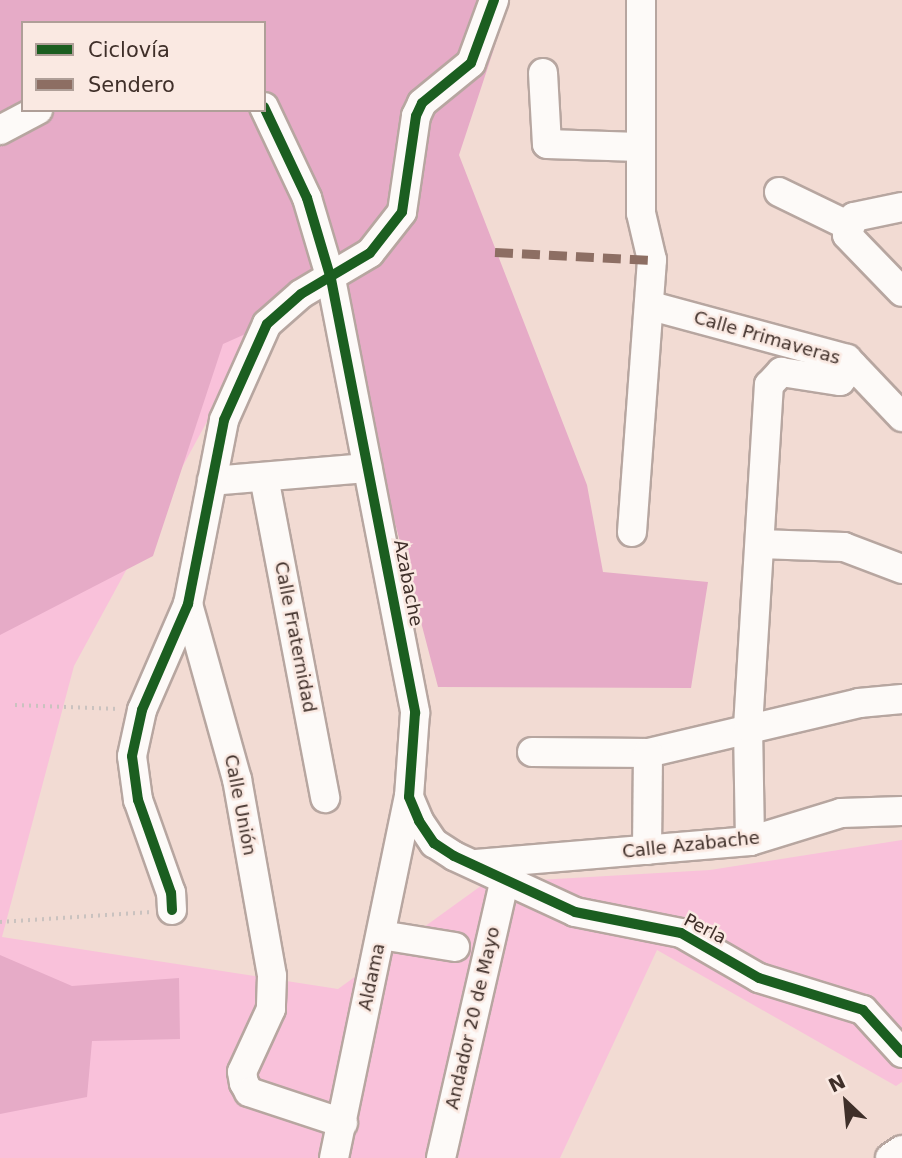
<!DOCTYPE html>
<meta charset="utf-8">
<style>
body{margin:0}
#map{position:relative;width:902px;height:1158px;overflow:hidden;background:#f2dbd3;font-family:"DejaVu Sans",sans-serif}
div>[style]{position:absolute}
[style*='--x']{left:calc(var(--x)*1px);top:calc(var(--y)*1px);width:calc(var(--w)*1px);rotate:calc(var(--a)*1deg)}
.green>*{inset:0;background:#f9c1da}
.forest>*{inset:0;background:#e6abc7}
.path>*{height:3.5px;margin-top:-1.75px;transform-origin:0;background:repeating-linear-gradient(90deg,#cac2bf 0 2px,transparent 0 7px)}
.roads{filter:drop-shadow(2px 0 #b7a6a0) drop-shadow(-2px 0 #b7a6a0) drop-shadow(0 2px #b7a6a0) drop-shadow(0 -2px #b7a6a0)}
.minor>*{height:28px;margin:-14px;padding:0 14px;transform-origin:14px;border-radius:14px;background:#fdfaf8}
.quiet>*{height:9px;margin-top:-4.5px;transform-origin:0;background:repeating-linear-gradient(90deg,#8d6e63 0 18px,transparent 0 27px)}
.cycleway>*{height:10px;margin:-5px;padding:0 5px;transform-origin:5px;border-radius:5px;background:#1b5e20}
span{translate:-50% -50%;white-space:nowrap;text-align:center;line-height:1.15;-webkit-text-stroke:5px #fae9e2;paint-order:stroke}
.street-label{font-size:18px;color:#3f2f29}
.legend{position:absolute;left:21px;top:21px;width:245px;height:91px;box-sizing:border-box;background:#fae9e2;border:2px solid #af9f98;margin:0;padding:9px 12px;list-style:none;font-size:21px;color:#3f2f29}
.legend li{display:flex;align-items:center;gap:14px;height:35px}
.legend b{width:35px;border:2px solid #af9f98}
.north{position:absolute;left:811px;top:1067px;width:70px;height:70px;-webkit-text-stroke:5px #fae9e2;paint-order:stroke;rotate:334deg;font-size:19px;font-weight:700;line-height:28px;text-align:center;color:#3f2f29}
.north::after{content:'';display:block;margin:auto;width:24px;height:32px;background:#3f2f29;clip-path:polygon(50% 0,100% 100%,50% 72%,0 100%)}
</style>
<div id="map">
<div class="green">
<i style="clip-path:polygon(evenodd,0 0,504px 0,241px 359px,74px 666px,2px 937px,338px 989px,485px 883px,710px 870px,902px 840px,902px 1082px,896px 1086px,657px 950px,560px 1158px,0 1158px,0 0,23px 23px,264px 23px,264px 110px,23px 110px,23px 23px)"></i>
</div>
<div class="forest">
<i style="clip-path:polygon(evenodd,0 0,510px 0,459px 155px,587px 485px,603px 572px,708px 582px,691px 688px,438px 687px,335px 294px,223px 344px,153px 556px,0 635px,0 0,23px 23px,264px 23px,264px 110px,23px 110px,23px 23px)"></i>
<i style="clip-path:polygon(0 955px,72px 986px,179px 978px,180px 1039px,92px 1041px,87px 1097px,0 1114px)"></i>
</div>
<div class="path">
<i style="--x:15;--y:705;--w:104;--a:2.2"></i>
<i style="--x:0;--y:922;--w:152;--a:-3.8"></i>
</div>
<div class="roads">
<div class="minor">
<i style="--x:543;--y:73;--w:71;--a:86.8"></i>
<i style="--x:547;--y:144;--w:92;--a:1.9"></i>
<i style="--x:264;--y:107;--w:101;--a:64.7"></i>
<i style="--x:307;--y:198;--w:84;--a:73.5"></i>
<i style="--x:331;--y:279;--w:442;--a:79"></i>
<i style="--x:415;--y:713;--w:84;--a:94.1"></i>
<i style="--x:409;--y:797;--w:26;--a:67"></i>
<i style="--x:419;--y:821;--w:27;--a:56"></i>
<i style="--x:434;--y:843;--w:24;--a:33"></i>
<i style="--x:454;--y:856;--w:133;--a:24.8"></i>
<i style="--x:575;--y:912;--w:108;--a:11.2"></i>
<i style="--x:681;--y:933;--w:90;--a:30"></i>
<i style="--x:759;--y:978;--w:109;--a:17.1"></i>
<i style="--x:863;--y:1010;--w:58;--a:47.8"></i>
<i style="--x:0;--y:130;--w:43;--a:-27.8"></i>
<i style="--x:779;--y:192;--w:76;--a:25.9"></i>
<i style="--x:902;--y:207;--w:49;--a:168.2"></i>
<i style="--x:854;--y:217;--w:19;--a:111"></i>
<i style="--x:847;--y:235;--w:79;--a:46"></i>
<i style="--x:651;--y:306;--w:203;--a:15.1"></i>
<i style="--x:847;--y:359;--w:80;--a:46.5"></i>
<i style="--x:264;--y:477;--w:327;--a:79.2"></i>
<i style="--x:212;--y:481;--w:156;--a:-4.8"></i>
<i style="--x:632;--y:532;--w:273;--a:-85.8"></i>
<i style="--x:652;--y:260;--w:48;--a:-103.2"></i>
<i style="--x:641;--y:213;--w:213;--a:-90"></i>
<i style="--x:760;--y:544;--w:84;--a:2"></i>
<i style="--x:844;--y:547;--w:62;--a:20.8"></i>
<i style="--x:188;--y:604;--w:182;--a:74.4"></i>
<i style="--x:237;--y:779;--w:200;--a:79.9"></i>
<i style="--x:272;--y:976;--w:33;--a:92"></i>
<i style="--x:271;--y:1009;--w:69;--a:114.7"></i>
<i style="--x:242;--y:1072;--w:11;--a:80"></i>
<i style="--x:244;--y:1083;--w:10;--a:61"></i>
<i style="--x:249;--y:1092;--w:99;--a:18.3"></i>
<i style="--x:532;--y:752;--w:116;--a:0.5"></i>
<i style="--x:648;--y:753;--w:217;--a:-13.3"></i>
<i style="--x:859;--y:703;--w:43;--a:-5.3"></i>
<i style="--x:750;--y:841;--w:114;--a:-91"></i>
<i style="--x:748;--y:727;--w:343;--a:-86.5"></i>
<i style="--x:769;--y:385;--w:18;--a:-47"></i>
<i style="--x:781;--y:372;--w:60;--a:8.7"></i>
<i style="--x:840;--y:381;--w:20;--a:-49"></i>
<i style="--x:647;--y:850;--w:97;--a:-89.4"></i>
<i style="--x:476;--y:864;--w:275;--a:-4.8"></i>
<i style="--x:750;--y:841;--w:95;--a:-17.1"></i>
<i style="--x:841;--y:813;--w:61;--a:-1.9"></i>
<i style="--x:172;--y:910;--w:17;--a:-93"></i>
<i style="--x:171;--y:893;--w:99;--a:-109.5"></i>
<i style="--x:138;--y:800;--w:44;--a:-97.8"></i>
<i style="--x:132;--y:756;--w:47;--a:-77.7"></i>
<i style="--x:142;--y:710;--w:116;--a:-66.5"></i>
<i style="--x:188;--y:604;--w:187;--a:-78.9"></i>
<i style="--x:224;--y:420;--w:105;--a:-65.9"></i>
<i style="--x:267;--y:324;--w:45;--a:-41.4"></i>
<i style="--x:301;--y:294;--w:80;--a:-30.7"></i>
<i style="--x:370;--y:253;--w:52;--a:-52"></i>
<i style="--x:402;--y:212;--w:97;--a:-81.7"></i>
<i style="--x:416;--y:116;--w:14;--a:-65"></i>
<i style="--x:422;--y:103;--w:63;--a:-39.2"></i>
<i style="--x:471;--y:63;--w:67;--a:-69.9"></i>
<i style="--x:381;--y:935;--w:75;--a:9.2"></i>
<i style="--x:334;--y:1158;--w:369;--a:-78.3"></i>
<i style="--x:441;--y:1158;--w:287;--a:-77.1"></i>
<i style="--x:890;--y:1158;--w:14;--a:-34"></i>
</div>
</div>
<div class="quiet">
<i style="--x:495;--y:252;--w:157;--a:2.9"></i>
</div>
<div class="cycleway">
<i style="--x:264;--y:107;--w:101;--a:64.7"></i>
<i style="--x:307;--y:198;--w:84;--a:73.5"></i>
<i style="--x:331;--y:279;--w:442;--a:79"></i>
<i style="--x:415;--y:713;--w:84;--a:94.1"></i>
<i style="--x:409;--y:797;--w:26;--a:67"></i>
<i style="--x:419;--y:821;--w:27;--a:56"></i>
<i style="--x:434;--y:843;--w:24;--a:33"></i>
<i style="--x:454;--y:856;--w:133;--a:24.8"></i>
<i style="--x:575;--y:912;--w:108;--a:11.2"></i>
<i style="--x:681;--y:933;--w:90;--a:30"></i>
<i style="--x:759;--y:978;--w:109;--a:17.1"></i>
<i style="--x:863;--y:1010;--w:58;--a:47.8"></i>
<i style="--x:172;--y:910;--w:17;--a:-93"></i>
<i style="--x:171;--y:893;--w:99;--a:-109.5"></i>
<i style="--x:138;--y:800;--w:44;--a:-97.8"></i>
<i style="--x:132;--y:756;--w:47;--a:-77.7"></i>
<i style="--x:142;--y:710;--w:116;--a:-66.5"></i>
<i style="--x:188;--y:604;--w:187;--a:-78.9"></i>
<i style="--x:224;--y:420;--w:105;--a:-65.9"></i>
<i style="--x:267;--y:324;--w:45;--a:-41.4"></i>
<i style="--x:301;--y:294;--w:80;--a:-30.7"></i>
<i style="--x:370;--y:253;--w:52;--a:-52"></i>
<i style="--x:402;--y:212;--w:97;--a:-81.7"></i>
<i style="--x:416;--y:116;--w:14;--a:-65"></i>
<i style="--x:422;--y:103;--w:63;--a:-39.2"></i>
<i style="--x:471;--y:63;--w:67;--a:-69.9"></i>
</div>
<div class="street-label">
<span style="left:767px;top:338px;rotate:16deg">Calle Primaveras</span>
<span style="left:408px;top:583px;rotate:79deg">Azabache</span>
<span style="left:295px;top:637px;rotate:79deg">Calle Fraternidad</span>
<span style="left:240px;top:805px;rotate:79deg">Calle Unión</span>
<span style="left:691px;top:845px;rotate:-6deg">Calle Azabache</span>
<span style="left:705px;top:929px;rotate:27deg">Perla</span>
<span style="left:372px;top:977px;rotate:-78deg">Aldama</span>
<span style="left:473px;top:1018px;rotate:-77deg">Andador 20 de Mayo</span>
</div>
<ul class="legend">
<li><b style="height:9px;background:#1b5e20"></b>Ciclovía</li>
<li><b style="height:9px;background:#8d6e63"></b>Sendero</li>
</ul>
<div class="north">N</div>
</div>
